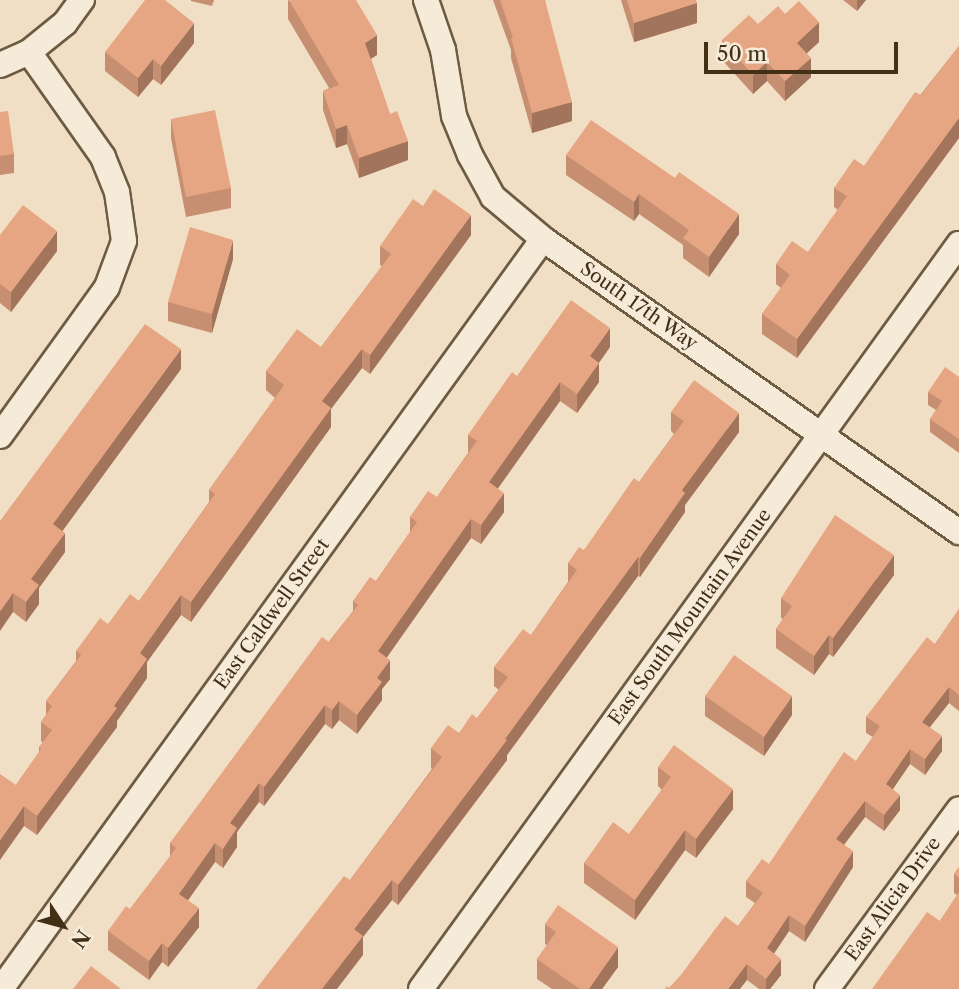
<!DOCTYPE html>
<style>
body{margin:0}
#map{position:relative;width:959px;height:989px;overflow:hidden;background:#f1dfc5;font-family:"Libre Caslon Text",serif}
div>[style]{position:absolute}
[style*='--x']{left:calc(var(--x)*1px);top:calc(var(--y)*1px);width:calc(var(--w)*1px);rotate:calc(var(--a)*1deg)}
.roads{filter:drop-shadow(2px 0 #6d5b42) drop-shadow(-2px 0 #6d5b42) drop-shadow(0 2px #6d5b42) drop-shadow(0 -2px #6d5b42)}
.minor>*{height:24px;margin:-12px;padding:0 12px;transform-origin:12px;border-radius:12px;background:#f6ead9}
.wall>*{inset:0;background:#c78f71}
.shaded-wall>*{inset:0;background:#a2745c}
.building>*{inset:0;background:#e7a683}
span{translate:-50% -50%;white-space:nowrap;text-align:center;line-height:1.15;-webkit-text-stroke:5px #f6ead9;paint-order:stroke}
.street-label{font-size:19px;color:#412f16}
.north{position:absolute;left:28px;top:891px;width:70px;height:70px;-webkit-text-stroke:5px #f6ead9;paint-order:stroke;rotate:126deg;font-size:19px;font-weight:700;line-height:28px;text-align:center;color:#412f16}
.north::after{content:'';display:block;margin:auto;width:24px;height:32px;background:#412f16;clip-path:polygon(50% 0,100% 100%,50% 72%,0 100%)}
.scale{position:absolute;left:704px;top:42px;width:194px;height:32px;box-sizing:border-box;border:4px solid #412f16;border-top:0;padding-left:9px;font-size:21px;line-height:24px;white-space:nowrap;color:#412f16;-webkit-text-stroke:5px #f6ead9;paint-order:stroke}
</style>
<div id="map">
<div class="roads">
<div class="minor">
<i style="--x:426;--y:0;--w:53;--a:71.2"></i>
<i style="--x:443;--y:50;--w:67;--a:80.5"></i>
<i style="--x:454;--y:116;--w:42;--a:67.7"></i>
<i style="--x:470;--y:155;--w:48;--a:61.3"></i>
<i style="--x:493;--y:197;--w:65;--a:40"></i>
<i style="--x:543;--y:239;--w:509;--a:35.16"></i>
<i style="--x:0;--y:65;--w:32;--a:-24"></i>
<i style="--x:29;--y:52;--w:46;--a:-38.9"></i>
<i style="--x:65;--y:23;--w:29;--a:-54"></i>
<i style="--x:0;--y:436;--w:183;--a:-54.3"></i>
<i style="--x:107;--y:287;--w:49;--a:-69.7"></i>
<i style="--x:124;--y:241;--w:49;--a:-98.1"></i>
<i style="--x:117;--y:192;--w:38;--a:-112"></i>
<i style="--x:103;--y:157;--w:128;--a:-125.2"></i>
<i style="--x:1;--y:989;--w:925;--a:-54.15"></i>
<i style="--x:421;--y:989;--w:919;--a:-54.17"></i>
<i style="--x:827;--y:989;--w:223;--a:-53.7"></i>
</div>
</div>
<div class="wall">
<i style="clip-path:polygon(191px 0,214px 0,212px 6px,191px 1px)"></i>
<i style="clip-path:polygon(288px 0,377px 55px,371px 59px,390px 114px,408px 160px,359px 178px,347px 144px,336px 148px,323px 110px,323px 91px,329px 88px,288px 19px)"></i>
<i style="clip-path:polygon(493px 0,545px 0,572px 121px,532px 133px,511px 58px,511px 50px)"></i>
<i style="clip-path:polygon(621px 0,696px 0,697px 23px,634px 42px)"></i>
<i style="clip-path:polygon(843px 0,866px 0,857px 11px)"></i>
<i style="clip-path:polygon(785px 14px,819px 42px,807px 53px,811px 77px,785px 101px,767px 81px,753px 94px,722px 60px,722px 40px)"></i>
<i style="clip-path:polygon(194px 43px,161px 85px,153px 79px,138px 97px,105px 71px,105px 52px)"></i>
<i style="clip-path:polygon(959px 46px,959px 138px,797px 358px,762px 334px,762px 314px,781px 288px,776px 284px,776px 264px,808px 252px,838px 210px,834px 207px,834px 188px,864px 166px)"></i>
<i style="clip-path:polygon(0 112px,14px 154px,14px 173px,0 175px)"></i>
<i style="clip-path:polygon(171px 119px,231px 188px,231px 208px,186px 217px,171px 138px)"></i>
<i style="clip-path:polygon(566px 155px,739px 234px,709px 277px,683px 258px,683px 245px,639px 214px,634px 221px,566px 175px)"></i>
<i style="clip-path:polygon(423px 206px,471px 235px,370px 374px,362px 368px,331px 409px,331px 427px,191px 622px,181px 615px,147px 662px,147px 678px,117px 721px,117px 727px,37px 835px,24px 826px,16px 785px,39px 752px,39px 747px,43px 743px,41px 741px,41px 722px,46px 715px,46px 701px,76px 661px,76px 651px,108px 624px,139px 601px,209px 502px,209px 490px,275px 398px,266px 390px,266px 371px,321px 347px,382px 266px,380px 265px,380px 246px)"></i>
<i style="clip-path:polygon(0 235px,57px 251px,11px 312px,0 303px)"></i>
<i style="clip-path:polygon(233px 259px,212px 333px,168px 321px,168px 302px)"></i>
<i style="clip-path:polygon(610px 347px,599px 363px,599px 382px,577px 413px,560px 401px,497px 489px,504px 512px,481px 544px,471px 538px,386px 658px,390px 679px,382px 689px,382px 700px,357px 734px,339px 720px,332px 729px,325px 724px,264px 806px,259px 802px,237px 832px,237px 847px,223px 868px,215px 862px,188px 900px,199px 927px,168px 967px,162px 962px,149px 980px,108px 950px,108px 931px,130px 909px,170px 857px,170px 843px,353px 611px,353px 601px,376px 581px,410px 532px,410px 517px,437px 497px,468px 453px,468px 435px,517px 376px)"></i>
<i style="clip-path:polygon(181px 369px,62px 531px,65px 552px,39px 588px,39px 604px,26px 622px,13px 612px,0 521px)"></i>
<i style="clip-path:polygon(959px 377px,959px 453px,930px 432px,930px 419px,936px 410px,928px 405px,928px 392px)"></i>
<i style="clip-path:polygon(671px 412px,739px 432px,685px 505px,685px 512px,640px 577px,638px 576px,507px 755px,507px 760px,398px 905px,392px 900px,363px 937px,363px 955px,350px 880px,432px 769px,431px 768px,431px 748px,459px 733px,477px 718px,499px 690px,494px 686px,494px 667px,531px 635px,568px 582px,568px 563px,584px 550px,639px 482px,674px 434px,671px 431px)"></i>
<i style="clip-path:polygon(894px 575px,833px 657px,829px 654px,814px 675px,776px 648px,776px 629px,783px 619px,781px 618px,781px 598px)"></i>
<i style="clip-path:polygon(959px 609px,959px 711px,949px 703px,930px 727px,942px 751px,925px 775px,910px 764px,893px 789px,900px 810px,884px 831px,865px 817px,844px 845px,853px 867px,805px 942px,789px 931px,774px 953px,781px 975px,770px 989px,759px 989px,747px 980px,669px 988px,738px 926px,755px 903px,746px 897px,746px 881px,769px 864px,856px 761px,873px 737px,866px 733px,866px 717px,935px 644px)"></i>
<i style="clip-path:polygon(705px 696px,792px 715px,764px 756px,705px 716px)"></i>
<i style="clip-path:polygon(658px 767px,733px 809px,696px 858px,685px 850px,635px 920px,584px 883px,584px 863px,629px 834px,662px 790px,658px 786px)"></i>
<i style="clip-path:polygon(959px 867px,959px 989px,940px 921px,957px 895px,954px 893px,954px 874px)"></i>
<i style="clip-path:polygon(545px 924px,618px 967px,602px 989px,552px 989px,537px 979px,537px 959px,547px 945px,545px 944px)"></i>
</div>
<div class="shaded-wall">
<i style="clip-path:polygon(857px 0,866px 0,857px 11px)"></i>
<i style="clip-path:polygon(697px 3px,697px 23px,634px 42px,634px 23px)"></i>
<i style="clip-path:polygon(819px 22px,819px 42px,797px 62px,797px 43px)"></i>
<i style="clip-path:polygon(194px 23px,194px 43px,161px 85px,161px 66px)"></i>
<i style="clip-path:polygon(377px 35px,377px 55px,365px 62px,365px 43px)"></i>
<i style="clip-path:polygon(811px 58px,811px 77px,785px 101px,785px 81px)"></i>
<i style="clip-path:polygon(153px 59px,153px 79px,138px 97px,138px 78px)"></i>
<i style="clip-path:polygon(767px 62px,767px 81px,753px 94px,753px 75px)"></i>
<i style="clip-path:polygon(572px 102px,572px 121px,532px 133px,532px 113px)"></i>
<i style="clip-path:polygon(959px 118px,959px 138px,797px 358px,797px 339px)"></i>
<i style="clip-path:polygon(347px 125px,347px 144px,336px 148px,336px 129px)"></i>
<i style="clip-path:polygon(408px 141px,408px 160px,359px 178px,359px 158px)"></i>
<i style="clip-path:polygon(639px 194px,639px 214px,634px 221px,634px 202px)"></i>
<i style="clip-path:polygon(739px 214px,739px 234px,709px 277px,709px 257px)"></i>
<i style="clip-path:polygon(471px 215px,471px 235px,370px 374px,370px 355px)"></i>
<i style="clip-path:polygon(57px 231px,57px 251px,11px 312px,11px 292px)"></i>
<i style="clip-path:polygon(233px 240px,233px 259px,212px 333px,212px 314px)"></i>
<i style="clip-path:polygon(610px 328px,610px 347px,590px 375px,590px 356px)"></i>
<i style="clip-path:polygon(181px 349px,181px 369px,53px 544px,53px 524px)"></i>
<i style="clip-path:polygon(362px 349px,362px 368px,331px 409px,331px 427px,191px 622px,191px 602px,322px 401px)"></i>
<i style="clip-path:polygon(599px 363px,599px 382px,577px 413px,577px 394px)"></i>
<i style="clip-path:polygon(560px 382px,560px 401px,489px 501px,489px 482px)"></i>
<i style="clip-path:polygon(739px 413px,739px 432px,685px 505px,685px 512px,640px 577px,640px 558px,682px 490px)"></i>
<i style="clip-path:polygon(504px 493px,504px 512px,481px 544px,481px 525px)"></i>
<i style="clip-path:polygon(471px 519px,471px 538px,378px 670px,378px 651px)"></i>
<i style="clip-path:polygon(65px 533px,65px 552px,39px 588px,39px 604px,26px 622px,26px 602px,31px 579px)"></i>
<i style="clip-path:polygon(894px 555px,894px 575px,833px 657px,833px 638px)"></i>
<i style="clip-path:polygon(638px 557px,638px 576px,507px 755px,507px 760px,398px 905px,398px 885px)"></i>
<i style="clip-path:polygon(13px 593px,13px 612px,0 631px,0 611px)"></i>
<i style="clip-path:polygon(181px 595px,181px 615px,147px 662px,147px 678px,117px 721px,117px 727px,37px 835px,37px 816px,140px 653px)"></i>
<i style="clip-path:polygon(829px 635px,829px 654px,814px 675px,814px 656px)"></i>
<i style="clip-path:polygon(390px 660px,390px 679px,382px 689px,382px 700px,357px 734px,357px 715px,377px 678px)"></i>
<i style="clip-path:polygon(949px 687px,949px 703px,922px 737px,922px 722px)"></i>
<i style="clip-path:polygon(792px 696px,792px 715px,764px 756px,764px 737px)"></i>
<i style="clip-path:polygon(339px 701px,339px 720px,332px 729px,332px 710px)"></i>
<i style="clip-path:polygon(325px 705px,325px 724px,264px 806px,264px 787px)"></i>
<i style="clip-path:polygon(942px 736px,942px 751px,925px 775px,925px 759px)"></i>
<i style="clip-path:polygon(910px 749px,910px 764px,886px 799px,886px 784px)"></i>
<i style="clip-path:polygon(259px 783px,259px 802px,237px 832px,237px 847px,223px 868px,223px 849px,230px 823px)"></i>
<i style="clip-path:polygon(733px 789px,733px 809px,696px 858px,696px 839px)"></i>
<i style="clip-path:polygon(900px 795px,900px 810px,884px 831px,884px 815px)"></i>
<i style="clip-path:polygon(865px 801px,865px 817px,836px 855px,836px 839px)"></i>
<i style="clip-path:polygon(24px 806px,24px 826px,0 860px,0 840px)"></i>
<i style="clip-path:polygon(685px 830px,685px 850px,635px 920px,635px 900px)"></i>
<i style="clip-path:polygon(215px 843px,215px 862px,179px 913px,179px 894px)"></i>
<i style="clip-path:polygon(853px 851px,853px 867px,805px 942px,805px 926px)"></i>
<i style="clip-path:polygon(392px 880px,392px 900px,363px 937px,363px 955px,337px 989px,322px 989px,354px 929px)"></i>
<i style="clip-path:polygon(199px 908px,199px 927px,168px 967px,168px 948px)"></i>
<i style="clip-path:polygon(789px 915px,789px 931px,767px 964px,767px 948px)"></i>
<i style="clip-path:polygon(162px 943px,162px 962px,149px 980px,149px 961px)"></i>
<i style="clip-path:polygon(618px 947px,618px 967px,602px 989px,589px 989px)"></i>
<i style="clip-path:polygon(781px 959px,781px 975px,770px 989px,766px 989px,766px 979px)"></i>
<i style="clip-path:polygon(747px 964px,747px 980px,740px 989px,728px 989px)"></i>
</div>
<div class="building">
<i style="clip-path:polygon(145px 0,165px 0,194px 23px,161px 66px,153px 59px,138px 78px,105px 52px)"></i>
<i style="clip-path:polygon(289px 0,356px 0,377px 35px,365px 43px,390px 114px,397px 111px,408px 141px,359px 158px,347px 125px,336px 129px,323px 91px,339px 85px)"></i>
<i style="clip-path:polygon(500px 0,545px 0,572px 102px,532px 113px,511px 38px,513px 38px)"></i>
<i style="clip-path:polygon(627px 0,696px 0,697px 3px,634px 23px)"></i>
<i style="clip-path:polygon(799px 1px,819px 22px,797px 43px,811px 58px,785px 81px,767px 62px,753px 75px,722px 40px,749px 15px,758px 24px,778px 6px,785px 14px)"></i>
<i style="clip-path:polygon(959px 46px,959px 118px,797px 339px,762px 314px,790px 275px,776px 264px,792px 241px,808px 252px,847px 196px,834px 188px,854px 159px,864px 166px,915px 92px,921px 95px)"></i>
<i style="clip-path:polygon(215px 110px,231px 188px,186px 197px,171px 119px)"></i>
<i style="clip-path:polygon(8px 111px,14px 154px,0 156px,0 112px)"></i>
<i style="clip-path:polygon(591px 120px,675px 178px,679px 172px,739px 214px,709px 257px,683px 238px,689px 230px,639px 194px,634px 202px,566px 155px)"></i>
<i style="clip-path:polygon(434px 189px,471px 215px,370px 355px,362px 349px,322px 401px,331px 408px,191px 602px,181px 595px,140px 653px,147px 659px,114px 706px,117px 708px,37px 816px,24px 806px,0 840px,0 774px,16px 785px,41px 749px,39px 747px,52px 730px,41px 722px,52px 706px,46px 701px,81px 655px,76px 651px,100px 618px,108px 624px,130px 594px,139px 601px,215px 494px,209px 490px,284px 385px,266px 371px,297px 329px,321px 347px,391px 254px,380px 246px,413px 199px,423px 206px)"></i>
<i style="clip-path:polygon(23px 205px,57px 231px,11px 292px,0 284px,0 235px)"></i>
<i style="clip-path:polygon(190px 227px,233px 240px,212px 314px,168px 302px)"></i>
<i style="clip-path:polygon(571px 300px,610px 328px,590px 356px,599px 363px,577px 394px,560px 382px,489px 482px,504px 493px,481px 525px,471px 519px,378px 651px,390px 660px,377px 678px,382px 682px,357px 715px,339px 701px,332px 710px,325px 705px,264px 787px,259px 783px,230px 823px,237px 828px,223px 849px,215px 843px,179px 894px,199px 908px,168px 948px,162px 943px,149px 961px,108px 931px,126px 906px,130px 909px,176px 848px,170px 843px,322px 637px,329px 642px,358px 605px,353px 601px,370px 577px,376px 581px,417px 522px,410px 517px,428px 491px,437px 497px,477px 441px,468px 435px,512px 372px,517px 376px)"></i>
<i style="clip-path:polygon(145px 324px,181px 349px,53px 524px,65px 533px,31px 579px,39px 585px,26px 602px,13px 593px,0 611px,0 521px)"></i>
<i style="clip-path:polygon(945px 367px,959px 377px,959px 439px,930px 419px,942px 401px,928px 392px)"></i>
<i style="clip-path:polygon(694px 380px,739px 413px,682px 490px,685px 493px,640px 558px,638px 557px,505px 739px,507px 740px,398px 885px,392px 880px,354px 929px,363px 936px,322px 989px,256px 989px,344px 876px,350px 880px,442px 757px,431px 748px,448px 725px,459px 733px,472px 714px,477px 718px,508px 677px,494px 667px,523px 629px,531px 635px,577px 570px,568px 563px,579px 547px,584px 550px,634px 478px,639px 482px,684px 421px,671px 412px)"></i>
<i style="clip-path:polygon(835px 515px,894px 555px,833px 638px,829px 635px,814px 656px,776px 629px,792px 606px,781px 598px)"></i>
<i style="clip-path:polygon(959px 609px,959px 695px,949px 687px,922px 722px,942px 736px,925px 759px,910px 749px,886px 784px,900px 795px,884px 815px,865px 801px,836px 839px,853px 851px,805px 926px,789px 915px,767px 948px,781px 959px,766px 979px,747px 964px,728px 989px,665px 989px,667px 986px,669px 988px,680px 976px,725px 916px,738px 926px,763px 893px,746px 881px,762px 859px,769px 864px,844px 752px,856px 761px,880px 726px,866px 717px,927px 637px,935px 644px)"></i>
<i style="clip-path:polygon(734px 655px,792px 696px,764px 737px,705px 696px)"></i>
<i style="clip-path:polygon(674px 745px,733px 789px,696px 839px,685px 830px,635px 900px,584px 863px,613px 822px,629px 834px,671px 777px,658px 767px)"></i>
<i style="clip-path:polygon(959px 867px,959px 878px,954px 874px)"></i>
<i style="clip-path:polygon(959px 892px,959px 989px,872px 989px,927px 912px,940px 921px)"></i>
<i style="clip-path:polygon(558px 905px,618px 947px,589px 989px,580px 989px,537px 959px,556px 932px,545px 924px)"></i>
<i style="clip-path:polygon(91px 966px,121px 989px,73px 989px)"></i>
</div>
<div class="street-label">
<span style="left:639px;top:306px;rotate:35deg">South 17th Way</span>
<span style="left:272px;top:614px;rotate:-54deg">East Caldwell Street</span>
<span style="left:690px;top:617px;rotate:-54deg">East South Mountain Avenue</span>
<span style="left:893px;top:899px;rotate:-54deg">East Alicia Drive</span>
</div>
<div class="north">N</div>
<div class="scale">50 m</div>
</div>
